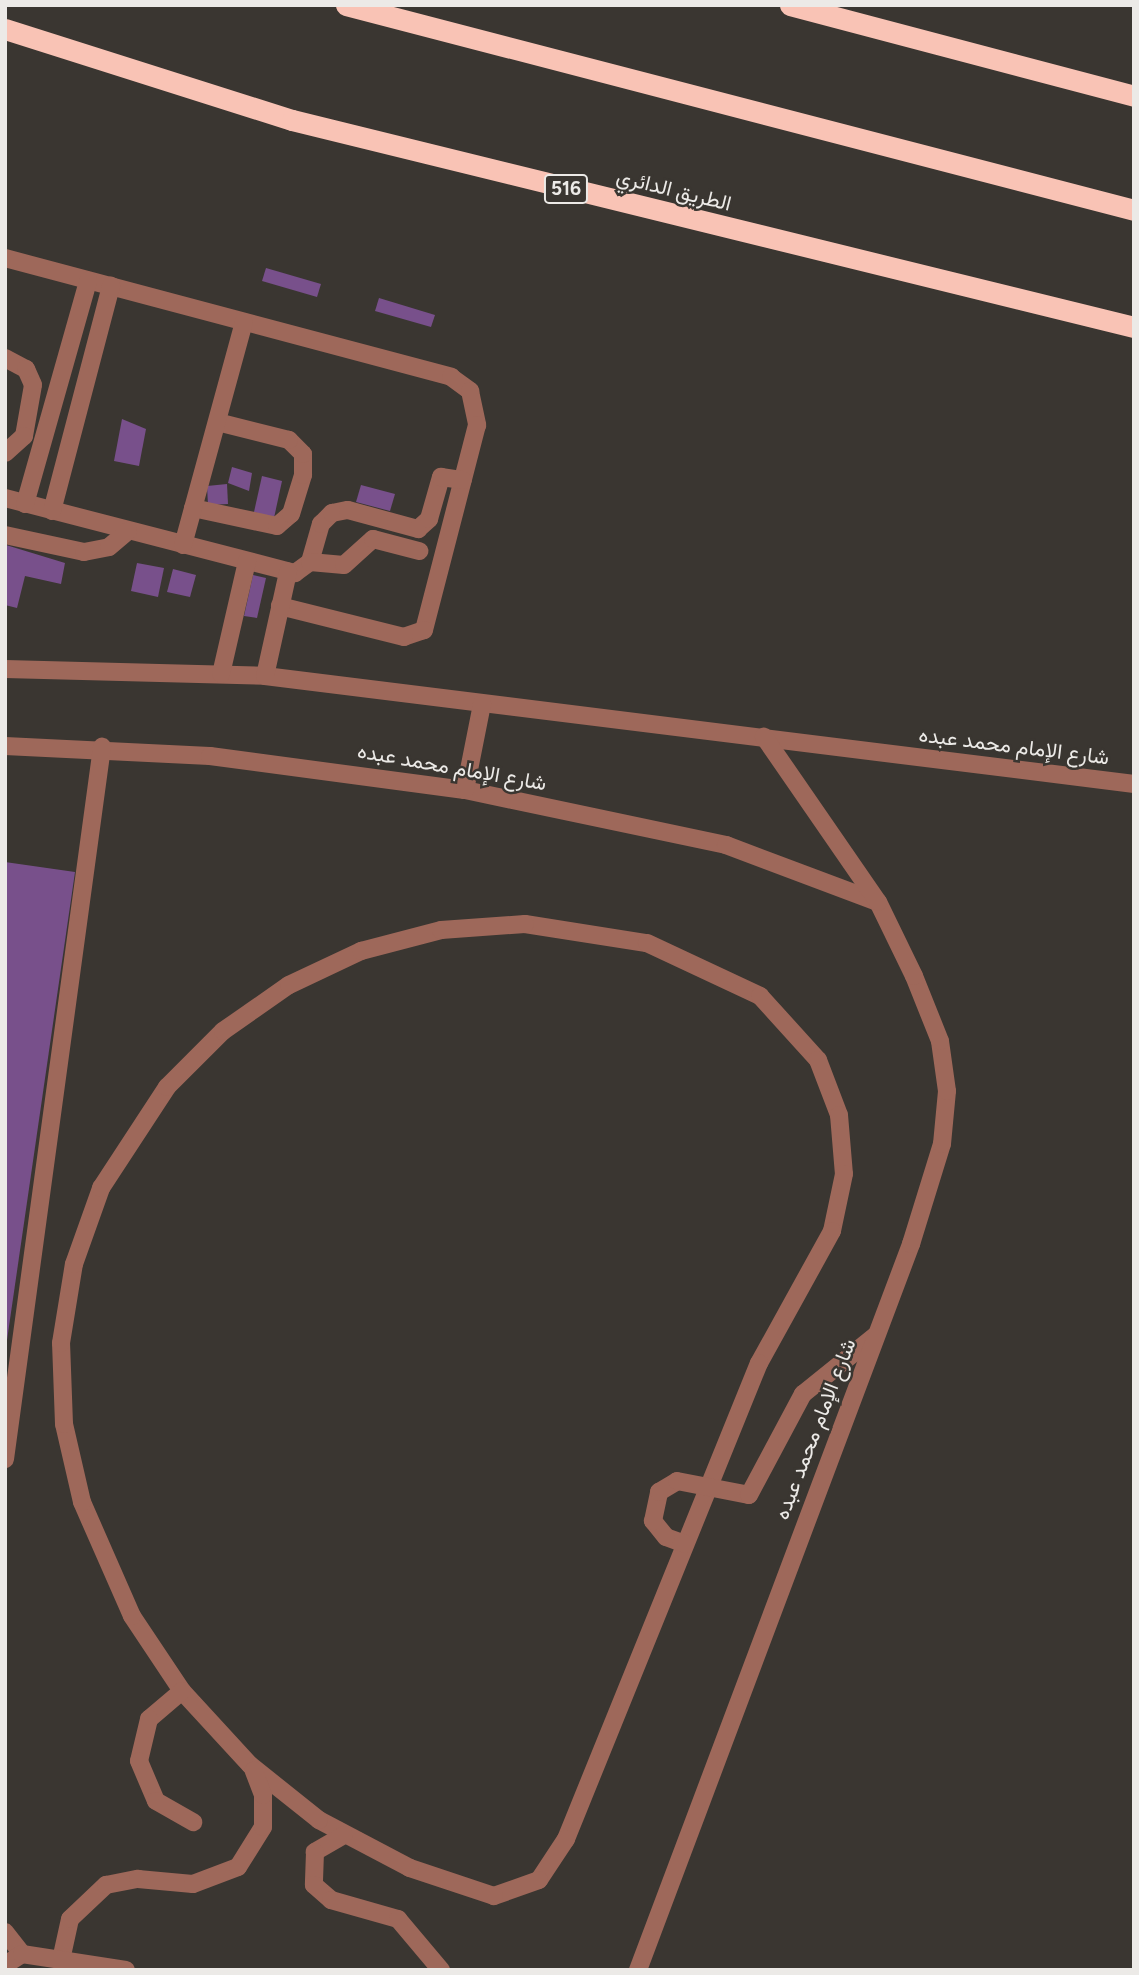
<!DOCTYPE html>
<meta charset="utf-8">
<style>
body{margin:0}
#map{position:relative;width:1139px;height:1975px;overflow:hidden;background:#3a3631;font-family:Figtree,Vazirmatn,sans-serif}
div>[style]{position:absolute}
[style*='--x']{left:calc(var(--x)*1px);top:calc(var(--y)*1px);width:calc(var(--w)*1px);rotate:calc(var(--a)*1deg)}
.building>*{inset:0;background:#78508b}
.minor>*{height:18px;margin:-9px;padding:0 9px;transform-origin:9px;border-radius:9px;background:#9e685a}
.highway>*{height:21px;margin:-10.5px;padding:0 10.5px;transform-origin:10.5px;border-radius:10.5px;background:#f9c3b5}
span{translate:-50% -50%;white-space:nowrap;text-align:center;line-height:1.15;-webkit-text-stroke:5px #3a3631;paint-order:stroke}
.shield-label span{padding:2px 5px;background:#3a3631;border:2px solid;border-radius:5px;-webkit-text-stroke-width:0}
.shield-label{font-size:19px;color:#eceae7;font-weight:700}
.street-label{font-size:21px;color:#eceae7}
.frame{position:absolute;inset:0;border:7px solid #eceae7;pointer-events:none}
</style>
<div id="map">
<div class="building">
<i style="clip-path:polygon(266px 268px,321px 284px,317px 297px,262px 281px)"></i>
<i style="clip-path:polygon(379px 298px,435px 315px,431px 327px,375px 311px)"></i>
<i style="clip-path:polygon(122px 419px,146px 429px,139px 466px,114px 461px)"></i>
<i style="clip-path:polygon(232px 467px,252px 473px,249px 491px,228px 483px)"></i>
<i style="clip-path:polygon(262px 476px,282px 481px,274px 518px,254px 512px)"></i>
<i style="clip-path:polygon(227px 484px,228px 504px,208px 505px,207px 486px)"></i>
<i style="clip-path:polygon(361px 485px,395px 494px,390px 511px,356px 502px)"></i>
<i style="clip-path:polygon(6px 545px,65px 563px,61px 584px,25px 576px,17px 608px,5px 605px)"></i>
<i style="clip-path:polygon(137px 563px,164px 568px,158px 597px,131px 591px)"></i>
<i style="clip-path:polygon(173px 569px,196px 575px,190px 597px,167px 592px)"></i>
<i style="clip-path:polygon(253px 575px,266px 578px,257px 618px,244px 616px)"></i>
<i style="clip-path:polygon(5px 862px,75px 872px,7px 1340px,5px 1340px)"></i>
</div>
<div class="minor">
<i style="--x:5;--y:258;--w:462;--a:14.9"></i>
<i style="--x:451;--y:377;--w:24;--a:36"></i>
<i style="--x:470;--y:391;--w:35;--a:78"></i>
<i style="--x:477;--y:425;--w:212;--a:104.5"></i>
<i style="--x:424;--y:630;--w:21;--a:161"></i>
<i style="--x:404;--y:637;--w:128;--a:-166"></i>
<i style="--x:5;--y:358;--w:24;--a:28"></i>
<i style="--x:26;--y:369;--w:17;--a:66"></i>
<i style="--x:33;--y:385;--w:52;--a:100"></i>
<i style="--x:24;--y:436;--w:25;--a:138"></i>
<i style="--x:5;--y:498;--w:300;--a:14.5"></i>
<i style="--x:295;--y:573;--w:19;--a:-36"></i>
<i style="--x:310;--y:562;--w:40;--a:-74"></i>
<i style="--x:321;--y:524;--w:16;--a:-45"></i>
<i style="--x:332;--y:513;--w:16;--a:-11"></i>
<i style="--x:348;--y:510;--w:73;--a:15.2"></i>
<i style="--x:418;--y:529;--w:15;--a:-42"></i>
<i style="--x:429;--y:519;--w:44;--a:-74.1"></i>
<i style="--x:441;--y:477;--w:22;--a:8"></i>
<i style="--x:25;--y:504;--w:232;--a:-74.2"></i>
<i style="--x:193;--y:508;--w:86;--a:12.1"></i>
<i style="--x:277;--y:526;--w:18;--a:-41"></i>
<i style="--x:291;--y:514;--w:41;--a:-72.9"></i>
<i style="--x:303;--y:475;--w:21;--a:-90"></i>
<i style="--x:303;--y:454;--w:20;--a:-135"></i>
<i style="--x:289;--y:440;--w:74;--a:-166"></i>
<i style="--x:52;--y:511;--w:233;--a:-75.3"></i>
<i style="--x:5;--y:535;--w:81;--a:12.1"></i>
<i style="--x:84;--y:552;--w:25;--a:-11"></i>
<i style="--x:109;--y:547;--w:25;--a:-40"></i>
<i style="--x:183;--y:545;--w:231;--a:-74.7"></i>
<i style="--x:310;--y:562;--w:34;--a:5"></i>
<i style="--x:344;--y:565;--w:39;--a:-42"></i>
<i style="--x:373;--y:539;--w:48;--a:14.6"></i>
<i style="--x:5;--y:669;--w:260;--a:1.5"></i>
<i style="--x:265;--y:676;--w:876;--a:7.08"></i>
<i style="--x:221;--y:674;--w:116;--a:-77"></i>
<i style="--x:265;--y:676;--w:107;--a:-77.5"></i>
<i style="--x:5;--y:746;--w:205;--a:2.8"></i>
<i style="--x:210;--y:756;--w:257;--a:7.6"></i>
<i style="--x:465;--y:790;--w:267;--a:11.9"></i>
<i style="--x:726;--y:845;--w:162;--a:20.6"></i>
<i style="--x:465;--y:790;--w:88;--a:-78.8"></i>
<i style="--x:525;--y:924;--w:123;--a:8.9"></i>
<i style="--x:647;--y:943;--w:125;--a:25.1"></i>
<i style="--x:760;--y:996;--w:86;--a:47.8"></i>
<i style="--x:818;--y:1060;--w:59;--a:69.1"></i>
<i style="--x:839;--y:1115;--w:59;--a:85.2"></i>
<i style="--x:844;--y:1174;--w:58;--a:101.9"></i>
<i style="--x:832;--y:1231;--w:151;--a:118.9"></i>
<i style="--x:759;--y:1363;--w:514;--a:112.07"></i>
<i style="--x:566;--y:1839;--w:49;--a:123.4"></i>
<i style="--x:539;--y:1880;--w:48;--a:160.4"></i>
<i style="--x:494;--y:1896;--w:89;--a:-161.6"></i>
<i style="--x:410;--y:1868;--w:103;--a:-152.2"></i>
<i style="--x:319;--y:1820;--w:88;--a:-141.4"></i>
<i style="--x:250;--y:1765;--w:100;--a:-132.6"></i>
<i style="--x:182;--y:1691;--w:90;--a:-123.7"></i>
<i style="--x:132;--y:1616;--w:124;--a:-113.7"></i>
<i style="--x:82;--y:1502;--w:80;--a:-103"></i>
<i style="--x:64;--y:1424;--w:81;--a:-92.1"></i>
<i style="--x:61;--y:1343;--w:80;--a:-80.7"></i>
<i style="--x:74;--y:1264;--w:81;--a:-70.4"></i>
<i style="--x:101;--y:1188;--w:121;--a:-56.8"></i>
<i style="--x:167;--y:1087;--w:79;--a:-45"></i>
<i style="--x:223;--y:1031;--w:80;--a:-34.9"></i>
<i style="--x:289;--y:985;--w:80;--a:-25.3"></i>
<i style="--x:361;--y:951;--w:83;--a:-14.7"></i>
<i style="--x:441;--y:930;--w:84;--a:-4.1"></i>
<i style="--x:5;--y:1459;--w:719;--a:-82.24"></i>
<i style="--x:685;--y:1544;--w:20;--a:-160"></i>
<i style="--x:666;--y:1537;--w:21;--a:-129"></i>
<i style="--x:653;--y:1521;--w:30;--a:-78"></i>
<i style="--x:659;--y:1492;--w:21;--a:-31"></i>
<i style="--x:677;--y:1481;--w:73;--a:11"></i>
<i style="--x:749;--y:1495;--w:115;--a:-61.9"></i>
<i style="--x:803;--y:1394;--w:92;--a:-38.9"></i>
<i style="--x:182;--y:1691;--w:43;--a:139.7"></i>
<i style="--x:149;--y:1719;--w:43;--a:103.4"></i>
<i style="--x:139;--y:1761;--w:43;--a:67"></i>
<i style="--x:156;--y:1801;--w:43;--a:29.6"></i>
<i style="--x:344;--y:1835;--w:34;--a:150"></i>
<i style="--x:315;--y:1852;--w:33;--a:92"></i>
<i style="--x:314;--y:1885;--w:23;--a:41"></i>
<i style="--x:331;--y:1900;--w:70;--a:15.8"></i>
<i style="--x:398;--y:1919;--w:67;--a:49.9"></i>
<i style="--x:5;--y:1932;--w:28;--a:52"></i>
<i style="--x:61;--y:1960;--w:42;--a:-77.6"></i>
<i style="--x:70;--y:1919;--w:50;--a:-43.4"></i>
<i style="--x:106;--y:1885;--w:33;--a:-11"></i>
<i style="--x:138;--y:1879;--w:55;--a:5.2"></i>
<i style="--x:193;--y:1884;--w:48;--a:-20.7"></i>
<i style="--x:238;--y:1867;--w:47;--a:-58"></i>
<i style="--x:263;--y:1827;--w:32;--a:-90"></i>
<i style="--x:263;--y:1795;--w:26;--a:-111"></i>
<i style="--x:5;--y:1965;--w:20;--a:-33"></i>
<i style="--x:22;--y:1954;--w:105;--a:8.7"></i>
<i style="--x:638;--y:1970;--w:776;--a:-69.39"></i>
<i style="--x:911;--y:1244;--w:105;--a:-72.8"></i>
<i style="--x:942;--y:1144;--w:53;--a:-84.6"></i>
<i style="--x:947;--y:1091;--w:50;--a:-98"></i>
<i style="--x:940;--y:1041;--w:70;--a:-111.8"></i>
<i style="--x:914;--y:976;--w:82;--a:-115.9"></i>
<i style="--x:878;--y:902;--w:201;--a:-124.6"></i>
</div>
<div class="highway">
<i style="--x:346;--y:5;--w:814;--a:14.58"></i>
<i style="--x:790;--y:5;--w:356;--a:14.8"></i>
<i style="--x:5;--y:29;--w:301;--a:17.6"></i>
<i style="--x:292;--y:120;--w:867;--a:13.81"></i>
</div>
<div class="shield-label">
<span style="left:566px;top:189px">516</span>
</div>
<div class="street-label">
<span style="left:674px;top:190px;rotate:14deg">الطريق الدائري</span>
<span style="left:1014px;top:746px;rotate:7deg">شارع الإمام محمد عبده</span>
<span style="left:452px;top:767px;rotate:10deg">شارع الإمام محمد عبده</span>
<span style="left:815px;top:1429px;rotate:-69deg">شارع الإمام محمد عبده</span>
</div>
<div class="frame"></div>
</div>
